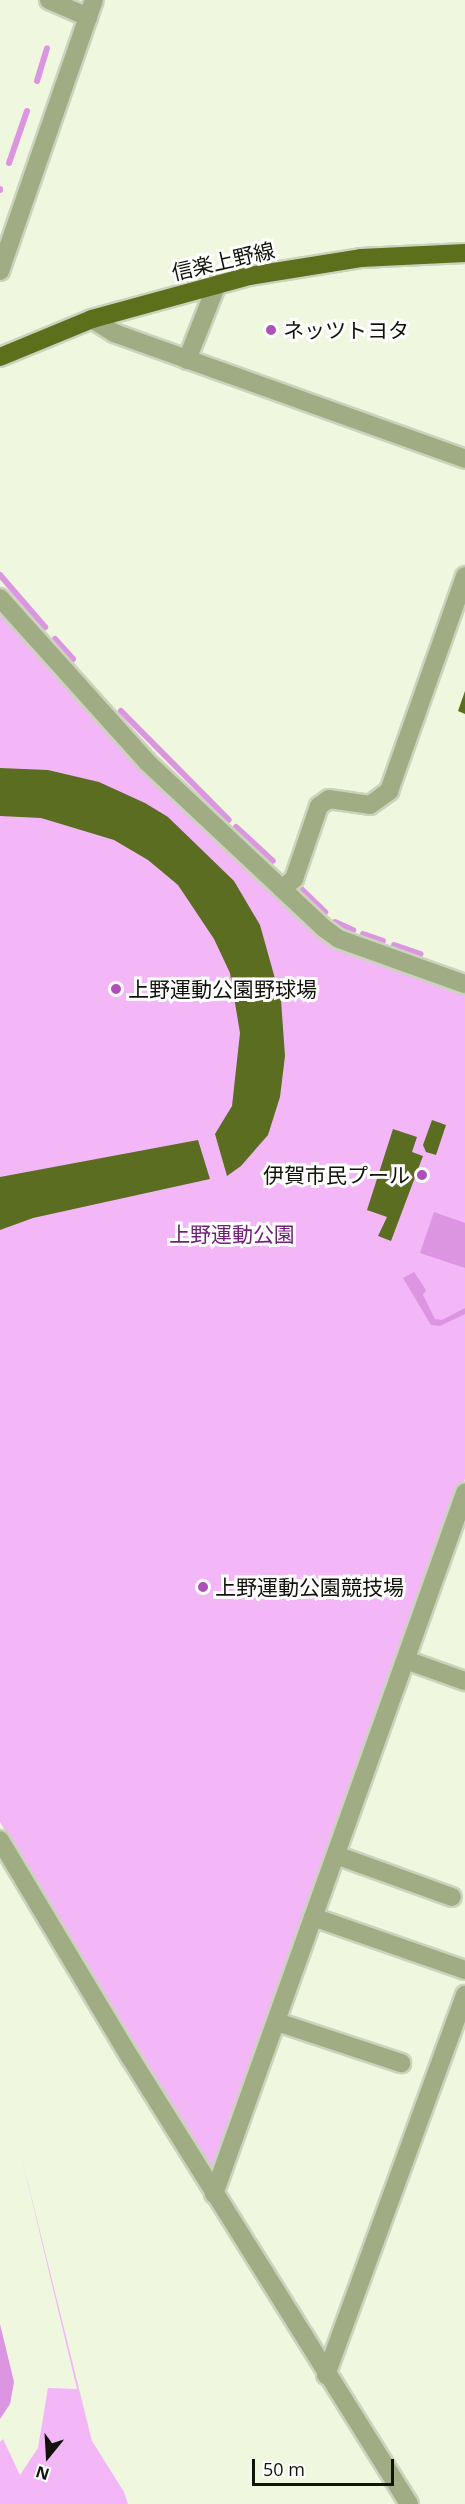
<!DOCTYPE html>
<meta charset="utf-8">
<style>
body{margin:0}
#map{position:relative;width:465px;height:2504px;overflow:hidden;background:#eff7df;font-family:"Open Sans","Noto Sans JP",sans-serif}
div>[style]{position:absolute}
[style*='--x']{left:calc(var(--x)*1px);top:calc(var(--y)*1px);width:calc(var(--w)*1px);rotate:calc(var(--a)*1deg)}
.green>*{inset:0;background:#f3b7f8}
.water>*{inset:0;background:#db95e1}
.stream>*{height:6px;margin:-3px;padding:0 3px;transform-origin:3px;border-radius:3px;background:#db95e1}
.building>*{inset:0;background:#5b6d20}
.roads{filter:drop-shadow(2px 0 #cbd3bd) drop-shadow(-2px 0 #cbd3bd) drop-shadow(0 2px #cbd3bd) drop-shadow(0 -2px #cbd3bd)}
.minor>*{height:18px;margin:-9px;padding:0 9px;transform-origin:9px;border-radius:9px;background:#a0ac83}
.major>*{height:18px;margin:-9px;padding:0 9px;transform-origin:9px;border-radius:9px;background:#5c6f1b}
.dots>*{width:16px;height:16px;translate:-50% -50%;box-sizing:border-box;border:3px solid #fff;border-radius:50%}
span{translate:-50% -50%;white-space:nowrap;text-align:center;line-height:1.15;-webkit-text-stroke:6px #fff;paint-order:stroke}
.street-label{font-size:21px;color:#11130b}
.poi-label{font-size:21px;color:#11130b}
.left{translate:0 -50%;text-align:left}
.right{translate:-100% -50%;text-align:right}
.park-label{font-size:21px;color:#711e79}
.north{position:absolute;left:18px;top:2426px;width:60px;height:60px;-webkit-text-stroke:4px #fff;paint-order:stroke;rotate:198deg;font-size:16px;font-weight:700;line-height:24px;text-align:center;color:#11130b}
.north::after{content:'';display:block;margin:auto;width:21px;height:27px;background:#11130b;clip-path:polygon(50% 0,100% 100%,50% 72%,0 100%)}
.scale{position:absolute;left:252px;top:2459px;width:142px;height:27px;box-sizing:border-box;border:3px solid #11130b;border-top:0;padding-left:8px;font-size:18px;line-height:21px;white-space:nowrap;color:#11130b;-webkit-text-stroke:4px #fff;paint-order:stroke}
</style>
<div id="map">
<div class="green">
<i style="clip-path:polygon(0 601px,323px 931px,465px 990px,465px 1479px,213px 2171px,0 1822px)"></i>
<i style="clip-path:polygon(21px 2155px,92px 2441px,124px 2492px,128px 2504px,0 2504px,0 2442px,3px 2439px,20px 2475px,38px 2448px,48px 2388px,77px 2389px)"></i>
</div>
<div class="water">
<i style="clip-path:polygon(434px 1212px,465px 1223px,465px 1268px,420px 1253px)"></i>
<i style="clip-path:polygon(414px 1272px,426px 1290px,423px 1295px,435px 1319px,442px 1320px,465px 1308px,465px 1314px,440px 1326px,431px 1325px,403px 1278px)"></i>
<i style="clip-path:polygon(0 2324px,14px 2382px,10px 2404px,0 2419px)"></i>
</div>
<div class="stream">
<i style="--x:37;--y:81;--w:34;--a:-73"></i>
<i style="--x:9;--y:163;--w:55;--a:-70.9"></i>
<i style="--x:0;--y:190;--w:1;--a:-90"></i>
<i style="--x:0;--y:575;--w:69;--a:49.1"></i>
<i style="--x:55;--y:639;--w:27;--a:48"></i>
<i style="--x:121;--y:711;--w:153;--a:45.3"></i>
<i style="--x:236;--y:827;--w:50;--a:42.6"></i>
<i style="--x:295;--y:883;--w:42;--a:44"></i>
<i style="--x:335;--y:922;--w:20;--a:24"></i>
<i style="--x:363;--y:934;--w:21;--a:19"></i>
<i style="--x:394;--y:945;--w:28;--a:19"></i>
</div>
<div class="building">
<i style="clip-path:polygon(465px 691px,465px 714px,458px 711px)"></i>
<i style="clip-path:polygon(0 768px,48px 770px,99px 782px,145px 803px,168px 817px,234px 881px,260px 925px,281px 1000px,285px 1056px,280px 1097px,268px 1135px,241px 1166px,227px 1176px,215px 1134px,232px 1106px,240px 1033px,230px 973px,214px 939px,178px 885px,148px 860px,114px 840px,41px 818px,0 816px)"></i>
<i style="clip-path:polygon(432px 1120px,446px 1125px,436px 1155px,426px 1152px,423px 1145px)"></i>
<i style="clip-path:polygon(393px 1129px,417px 1137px,412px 1152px,423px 1156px,391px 1241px,378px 1236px,387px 1217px,367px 1210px)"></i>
<i style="clip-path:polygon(198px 1140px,210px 1179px,33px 1218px,0 1230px,0 1177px)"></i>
</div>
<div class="roads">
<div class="minor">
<i style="--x:49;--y:0;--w:43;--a:23.6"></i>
<i style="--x:0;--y:271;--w:287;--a:-70.9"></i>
<i style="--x:92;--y:319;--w:26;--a:32"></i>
<i style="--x:114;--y:333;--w:373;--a:19.7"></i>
<i style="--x:187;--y:360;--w:82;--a:-68.5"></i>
<i style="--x:0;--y:598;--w:220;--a:48.1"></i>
<i style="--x:147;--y:762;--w:244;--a:43.2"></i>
<i style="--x:325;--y:929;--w:17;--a:36"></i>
<i style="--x:339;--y:939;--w:134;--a:19.7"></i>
<i style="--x:282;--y:889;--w:16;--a:-40"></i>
<i style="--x:294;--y:879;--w:77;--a:-71.1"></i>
<i style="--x:319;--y:806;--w:12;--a:-35"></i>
<i style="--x:329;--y:799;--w:41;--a:8.3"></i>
<i style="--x:370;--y:805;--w:24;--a:-36"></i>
<i style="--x:389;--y:791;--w:228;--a:-70.5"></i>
<i style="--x:406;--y:1660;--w:63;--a:19.6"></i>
<i style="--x:0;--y:1840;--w:253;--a:59.1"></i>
<i style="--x:130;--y:2057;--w:527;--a:58.03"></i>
<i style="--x:336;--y:1855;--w:123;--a:19.9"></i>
<i style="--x:313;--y:1917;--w:161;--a:19.2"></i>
<i style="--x:277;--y:2022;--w:131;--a:18.3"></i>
<i style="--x:214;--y:2194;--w:745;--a:-70.3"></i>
<i style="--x:326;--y:2375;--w:405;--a:-69.9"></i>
</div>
<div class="major">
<i style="--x:0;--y:357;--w:100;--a:-22.4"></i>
<i style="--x:92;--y:319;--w:163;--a:-15.3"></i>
<i style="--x:249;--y:276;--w:113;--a:-9.1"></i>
<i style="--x:361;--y:258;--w:104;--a:-2.8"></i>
</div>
</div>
<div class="dots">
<i style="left:271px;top:330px;background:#af4fb8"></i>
<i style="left:116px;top:989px;background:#af4fb8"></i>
<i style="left:422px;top:1175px;background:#af4fb8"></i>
<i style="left:203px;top:1587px;background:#af4fb8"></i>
</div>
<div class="street-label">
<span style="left:223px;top:261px;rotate:-13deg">信楽上野線</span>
</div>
<div class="poi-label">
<span class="left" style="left:283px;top:330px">ネッツトヨタ</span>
<span class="left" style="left:128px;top:989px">上野運動公園野球場</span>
<span class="right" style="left:410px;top:1175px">伊賀市民プール</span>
<span class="left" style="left:215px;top:1587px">上野運動公園競技場</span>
</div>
<div class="park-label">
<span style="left:232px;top:1234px">上野運動公園</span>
</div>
<div class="north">N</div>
<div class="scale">50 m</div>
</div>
